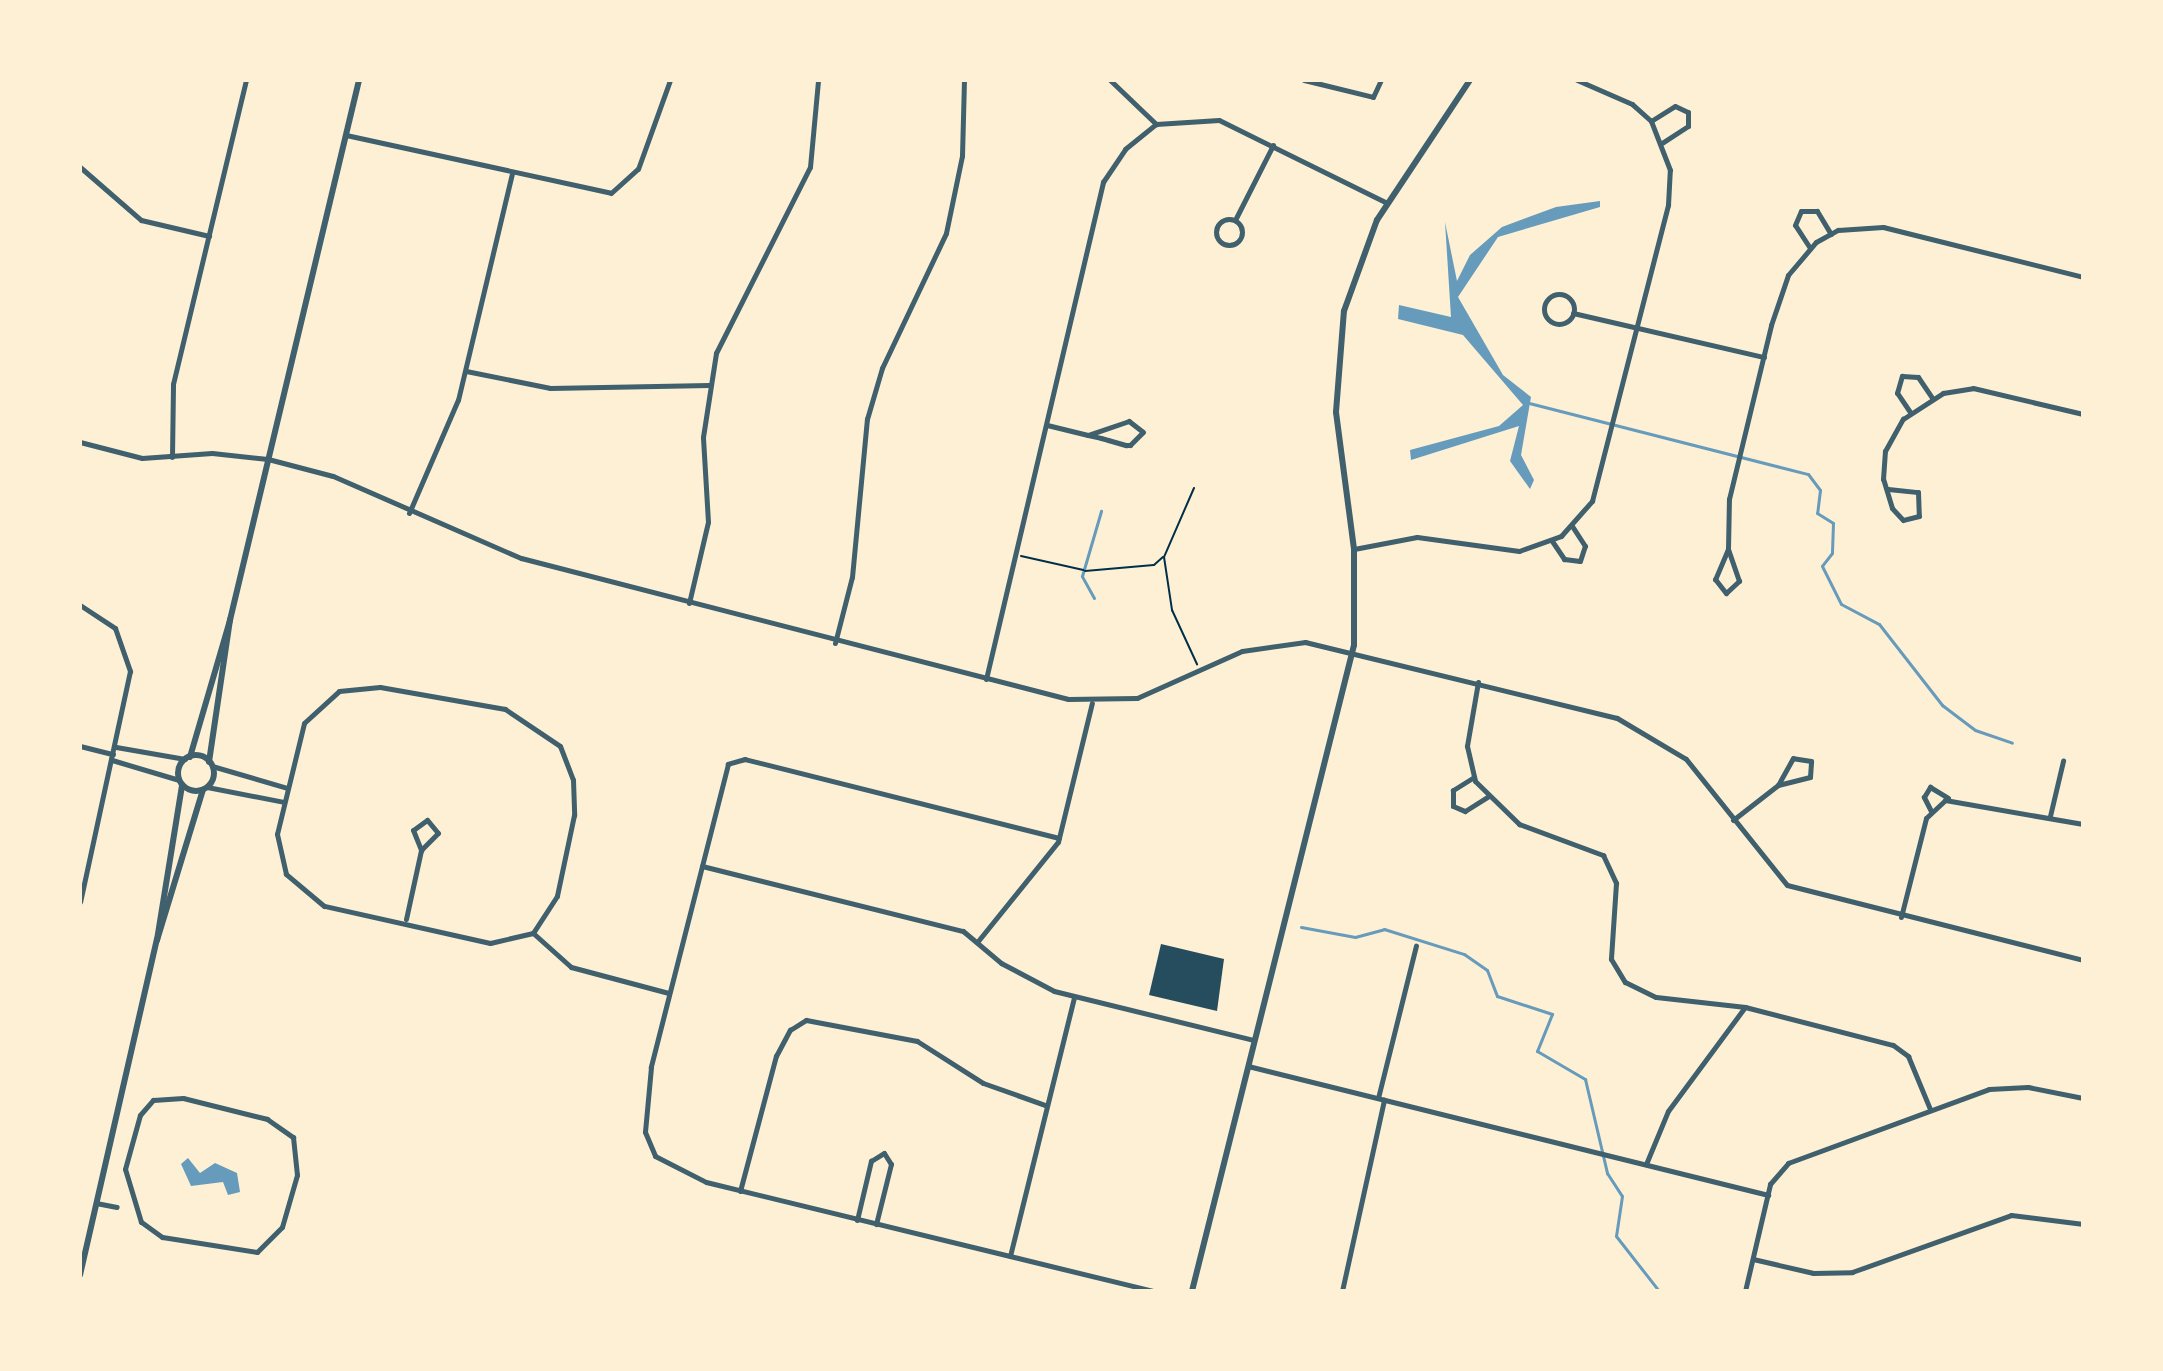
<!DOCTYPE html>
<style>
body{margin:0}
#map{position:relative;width:2163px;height:1371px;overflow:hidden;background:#fdf0d5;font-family:"Fira Sans",sans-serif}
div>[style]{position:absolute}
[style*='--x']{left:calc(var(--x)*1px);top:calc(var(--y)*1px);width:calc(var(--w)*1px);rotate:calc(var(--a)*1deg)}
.water>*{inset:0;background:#669bbc}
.stream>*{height:3px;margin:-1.5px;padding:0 1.5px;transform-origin:1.5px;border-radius:1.5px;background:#669bbc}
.building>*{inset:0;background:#264d5e}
.path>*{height:2px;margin:-1px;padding:0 1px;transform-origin:1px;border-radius:1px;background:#003049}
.minor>*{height:5px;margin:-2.5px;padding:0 2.5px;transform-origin:2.5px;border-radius:2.5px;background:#3f606c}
.minor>.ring{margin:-2.5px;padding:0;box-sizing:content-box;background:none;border:5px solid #3f606c;border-radius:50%}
.tertiary>*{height:6px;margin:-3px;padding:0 3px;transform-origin:3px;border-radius:3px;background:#3f606c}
.tertiary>.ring{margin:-3px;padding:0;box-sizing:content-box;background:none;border:6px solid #3f606c;border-radius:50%}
span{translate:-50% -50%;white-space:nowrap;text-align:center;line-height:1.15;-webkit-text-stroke:6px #fdf0d5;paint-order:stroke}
.frame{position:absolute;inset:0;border:82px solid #fdf0d5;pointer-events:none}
</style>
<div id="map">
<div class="water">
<i style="clip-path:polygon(1600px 201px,1600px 207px,1498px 237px,1458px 297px,1503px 375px,1531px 397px,1521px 455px,1534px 480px,1530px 489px,1510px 461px,1519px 426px,1411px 460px,1410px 450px,1499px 426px,1523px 405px,1463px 335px,1398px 319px,1399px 305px,1451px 317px,1445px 222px,1457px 281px,1470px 255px,1502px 227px,1556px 207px)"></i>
<i style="clip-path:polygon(188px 1158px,200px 1173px,215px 1163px,237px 1173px,240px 1192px,228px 1195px,223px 1182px,191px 1186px,181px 1164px)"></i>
</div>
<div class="stream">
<i style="--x:1529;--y:403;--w:288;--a:14.3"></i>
<i style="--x:1808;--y:474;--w:20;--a:53"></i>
<i style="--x:1820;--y:490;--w:23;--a:97"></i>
<i style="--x:1817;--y:513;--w:19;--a:32"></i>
<i style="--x:1833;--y:523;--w:30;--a:92"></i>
<i style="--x:1832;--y:553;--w:16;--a:128"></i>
<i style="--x:1822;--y:566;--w:42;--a:63.4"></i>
<i style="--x:1841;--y:604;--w:43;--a:27.8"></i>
<i style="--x:1879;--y:624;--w:103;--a:52.1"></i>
<i style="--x:1942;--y:705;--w:41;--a:37.1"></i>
<i style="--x:1975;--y:730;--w:39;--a:19"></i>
<i style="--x:1094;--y:598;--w:25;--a:-119"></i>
<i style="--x:1082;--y:576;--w:68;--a:-73.7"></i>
<i style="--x:1301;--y:927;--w:55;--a:10.5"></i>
<i style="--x:1355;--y:937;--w:30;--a:-15"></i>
<i style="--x:1384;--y:929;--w:84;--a:17.4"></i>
<i style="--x:1464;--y:954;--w:28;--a:35"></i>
<i style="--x:1487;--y:970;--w:28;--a:69"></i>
<i style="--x:1497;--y:996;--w:58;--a:18.1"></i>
<i style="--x:1552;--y:1014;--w:40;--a:112"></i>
<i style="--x:1537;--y:1051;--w:56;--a:30.3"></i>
<i style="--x:1585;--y:1079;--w:97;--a:76.8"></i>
<i style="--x:1607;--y:1173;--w:27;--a:57"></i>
<i style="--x:1622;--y:1196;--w:40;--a:98.5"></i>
<i style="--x:1616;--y:1236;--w:70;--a:52"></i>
</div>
<div class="building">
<i style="clip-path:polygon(1161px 944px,1224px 959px,1217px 1011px,1149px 995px)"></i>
</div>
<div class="path">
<i style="--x:1194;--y:488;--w:75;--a:113.5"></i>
<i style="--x:1164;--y:557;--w:54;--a:81.4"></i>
<i style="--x:1172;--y:610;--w:60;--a:65.2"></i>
<i style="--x:1021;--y:556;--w:64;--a:12.7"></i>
<i style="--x:1085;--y:571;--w:69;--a:-5"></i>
<i style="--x:1154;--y:565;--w:12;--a:-42"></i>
</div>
<div class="minor">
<i style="--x:1110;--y:80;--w:64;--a:43.7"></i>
<i style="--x:1304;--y:80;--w:71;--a:13.8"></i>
<i style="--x:1373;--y:97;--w:19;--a:-65"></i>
<i style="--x:1651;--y:121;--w:28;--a:-32"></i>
<i style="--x:1675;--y:106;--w:14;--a:25"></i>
<i style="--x:1688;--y:112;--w:14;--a:90"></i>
<i style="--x:1688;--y:126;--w:30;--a:147"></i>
<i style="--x:346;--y:135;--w:271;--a:12.3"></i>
<i style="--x:611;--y:193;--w:36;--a:-42"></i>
<i style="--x:638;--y:169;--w:95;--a:-70.2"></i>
<i style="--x:80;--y:167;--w:81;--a:41"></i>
<i style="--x:141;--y:220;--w:70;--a:13.2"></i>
<i class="ring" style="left:1216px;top:219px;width:21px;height:21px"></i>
<i style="--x:1235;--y:220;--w:84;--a:-63.1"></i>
<i style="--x:1810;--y:248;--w:27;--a:-123"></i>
<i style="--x:1795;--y:225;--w:15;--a:-67"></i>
<i style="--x:1801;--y:211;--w:16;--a:0"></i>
<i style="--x:1817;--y:211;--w:27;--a:59"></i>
<i class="ring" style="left:1544px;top:294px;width:25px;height:25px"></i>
<i style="--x:1573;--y:313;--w:196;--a:13"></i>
<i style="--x:466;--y:371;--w:86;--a:11.4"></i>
<i style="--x:550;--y:388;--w:159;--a:-1.1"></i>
<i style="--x:1910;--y:412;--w:23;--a:-124"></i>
<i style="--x:1897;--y:393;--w:18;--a:-74"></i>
<i style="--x:1902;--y:376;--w:16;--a:4"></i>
<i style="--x:1918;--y:377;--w:25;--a:56"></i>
<i style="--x:1047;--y:425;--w:42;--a:13.7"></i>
<i style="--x:1088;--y:435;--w:13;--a:13"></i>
<i style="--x:1101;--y:438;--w:7;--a:16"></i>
<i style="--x:1108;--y:440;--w:19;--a:16"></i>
<i style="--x:1126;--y:445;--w:4;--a:0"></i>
<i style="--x:1130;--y:445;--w:18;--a:-45"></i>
<i style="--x:1143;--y:432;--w:18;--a:-142"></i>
<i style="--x:1129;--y:421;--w:43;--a:161.1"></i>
<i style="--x:80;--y:442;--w:64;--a:14.5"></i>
<i style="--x:142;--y:458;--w:70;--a:-4.1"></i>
<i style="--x:212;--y:453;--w:56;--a:6.1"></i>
<i style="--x:268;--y:459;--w:67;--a:14.7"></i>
<i style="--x:333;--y:476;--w:205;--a:23.6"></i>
<i style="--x:521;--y:558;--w:565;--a:14.45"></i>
<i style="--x:1068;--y:699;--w:69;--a:-0.8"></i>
<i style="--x:1137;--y:698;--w:115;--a:-24.1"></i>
<i style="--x:1242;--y:651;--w:64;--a:-8.1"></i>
<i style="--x:1305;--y:642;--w:321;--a:13.7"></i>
<i style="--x:1617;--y:718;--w:80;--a:30.7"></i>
<i style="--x:1686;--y:759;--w:161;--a:51.3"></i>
<i style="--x:1787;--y:885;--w:305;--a:14.2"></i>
<i style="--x:172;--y:457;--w:73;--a:-89.2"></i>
<i style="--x:173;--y:384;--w:313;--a:-76.5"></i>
<i style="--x:1888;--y:489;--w:30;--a:6"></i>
<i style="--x:1918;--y:492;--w:24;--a:88"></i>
<i style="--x:1919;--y:516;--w:16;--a:166"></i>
<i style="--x:1903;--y:520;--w:16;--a:-133"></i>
<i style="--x:1892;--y:508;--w:30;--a:-107"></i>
<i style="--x:1883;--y:479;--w:28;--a:-86"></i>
<i style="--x:1885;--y:451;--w:37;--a:-61"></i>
<i style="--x:1903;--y:419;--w:48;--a:-33"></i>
<i style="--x:1943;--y:393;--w:30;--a:-9"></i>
<i style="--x:1973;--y:388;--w:113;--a:13.3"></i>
<i style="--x:409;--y:513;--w:123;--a:-66.6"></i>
<i style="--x:458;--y:400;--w:232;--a:-76.6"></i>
<i style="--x:1552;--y:541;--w:22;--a:56"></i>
<i style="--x:1564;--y:559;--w:16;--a:7"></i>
<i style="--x:1580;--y:561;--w:16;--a:-72"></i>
<i style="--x:1585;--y:546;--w:24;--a:-123"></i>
<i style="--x:1354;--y:549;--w:64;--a:-10.8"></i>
<i style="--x:1417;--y:537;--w:103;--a:7.8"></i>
<i style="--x:1519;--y:551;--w:45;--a:-19.7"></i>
<i style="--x:1561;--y:536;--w:47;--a:-48.5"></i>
<i style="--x:1592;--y:501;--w:306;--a:-75.6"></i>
<i style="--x:1668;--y:205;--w:35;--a:-87"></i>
<i style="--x:1670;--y:170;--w:53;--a:-111.2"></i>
<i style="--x:1651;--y:121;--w:25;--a:-138"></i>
<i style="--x:1632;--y:104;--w:60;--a:-156.4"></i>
<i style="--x:1728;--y:549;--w:33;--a:113"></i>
<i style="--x:1715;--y:579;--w:18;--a:52"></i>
<i style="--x:1726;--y:593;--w:18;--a:-43"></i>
<i style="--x:1739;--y:581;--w:34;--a:-109"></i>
<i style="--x:1728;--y:549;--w:50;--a:-88.9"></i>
<i style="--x:1729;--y:499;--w:179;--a:-76.4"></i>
<i style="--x:1771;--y:325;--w:53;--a:-71.2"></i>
<i style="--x:1788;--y:275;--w:43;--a:-49.7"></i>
<i style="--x:1816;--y:242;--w:25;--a:-29"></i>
<i style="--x:1838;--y:230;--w:45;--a:-3.8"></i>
<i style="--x:1883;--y:227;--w:206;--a:14"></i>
<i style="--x:689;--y:603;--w:83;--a:-76.8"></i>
<i style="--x:708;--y:522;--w:85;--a:-93.4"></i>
<i style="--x:703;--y:437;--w:85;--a:-81.2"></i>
<i style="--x:716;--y:353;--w:208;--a:-63.2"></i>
<i style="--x:810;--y:167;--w:87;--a:-84.7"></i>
<i style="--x:80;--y:605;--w:42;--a:33.3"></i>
<i style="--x:115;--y:628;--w:46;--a:70.8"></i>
<i style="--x:130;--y:671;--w:236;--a:102.2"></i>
<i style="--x:835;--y:643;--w:68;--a:-75.6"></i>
<i style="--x:852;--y:577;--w:159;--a:-84.6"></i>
<i style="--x:867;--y:419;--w:53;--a:-73.6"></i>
<i style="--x:882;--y:368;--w:149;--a:-64.6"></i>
<i style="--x:946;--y:233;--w:79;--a:-78.3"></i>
<i style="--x:962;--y:156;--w:76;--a:-88.5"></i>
<i style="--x:986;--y:679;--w:511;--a:-76.75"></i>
<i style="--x:1103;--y:182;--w:40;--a:-56"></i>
<i style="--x:1125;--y:149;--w:40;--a:-39"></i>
<i style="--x:1156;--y:124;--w:63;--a:-3.6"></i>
<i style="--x:1219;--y:120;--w:187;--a:26.3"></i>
<i style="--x:1478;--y:682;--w:65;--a:99.8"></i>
<i style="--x:1467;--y:746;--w:36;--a:77"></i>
<i style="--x:1475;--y:781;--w:62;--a:44.3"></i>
<i style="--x:1519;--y:824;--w:90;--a:20.3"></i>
<i style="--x:1603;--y:855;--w:31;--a:65"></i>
<i style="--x:1616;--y:883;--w:76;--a:93.8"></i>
<i style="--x:1611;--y:959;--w:27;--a:59"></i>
<i style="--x:1625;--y:982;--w:34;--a:26"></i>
<i style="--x:1656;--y:997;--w:90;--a:6.4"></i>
<i style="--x:1745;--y:1007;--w:153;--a:14.4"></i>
<i style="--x:1893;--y:1045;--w:19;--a:36"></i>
<i style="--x:1908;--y:1056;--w:57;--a:67.5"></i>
<i style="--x:380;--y:687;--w:127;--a:10"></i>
<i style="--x:505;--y:709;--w:66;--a:33.9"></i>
<i style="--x:560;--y:746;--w:36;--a:69"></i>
<i style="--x:573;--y:780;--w:35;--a:88"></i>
<i style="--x:574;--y:815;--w:83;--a:101.9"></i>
<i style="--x:557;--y:896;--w:44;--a:123"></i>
<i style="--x:533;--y:933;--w:44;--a:166.9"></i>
<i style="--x:490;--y:943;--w:170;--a:-167.4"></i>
<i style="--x:324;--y:906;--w:50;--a:-139.9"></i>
<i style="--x:286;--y:874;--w:41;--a:-102.7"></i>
<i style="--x:277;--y:834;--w:114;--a:-76.3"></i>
<i style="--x:304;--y:723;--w:47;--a:-42.4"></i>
<i style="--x:339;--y:691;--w:41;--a:-5.6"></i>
<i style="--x:80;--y:746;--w:34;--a:14"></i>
<i style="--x:116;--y:747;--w:70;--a:9.9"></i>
<i style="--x:112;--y:760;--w:70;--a:16.6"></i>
<i style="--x:212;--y:766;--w:78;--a:16.3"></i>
<i style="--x:1474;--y:777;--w:25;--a:148"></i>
<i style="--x:1453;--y:790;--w:16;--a:90"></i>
<i style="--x:1453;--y:806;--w:13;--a:23"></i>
<i style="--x:1465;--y:811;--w:26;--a:-32"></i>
<i style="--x:207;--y:787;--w:78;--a:11"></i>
<i style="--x:1931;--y:811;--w:16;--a:-117"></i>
<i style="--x:1924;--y:797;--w:12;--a:-59"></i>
<i style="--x:1930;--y:787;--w:21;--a:31"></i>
<i style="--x:2050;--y:816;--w:57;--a:-76.7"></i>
<i style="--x:1733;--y:820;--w:57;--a:-37.9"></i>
<i style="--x:1778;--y:785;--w:33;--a:-14"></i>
<i style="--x:1810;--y:777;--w:16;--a:-86"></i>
<i style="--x:1811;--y:761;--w:18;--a:-171"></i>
<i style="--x:1793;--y:758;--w:31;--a:119"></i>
<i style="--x:1059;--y:838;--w:324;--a:-165.9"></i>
<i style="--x:745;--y:759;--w:18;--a:164"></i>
<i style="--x:728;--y:764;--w:313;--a:104.3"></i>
<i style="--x:651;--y:1067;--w:65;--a:95.3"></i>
<i style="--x:645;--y:1132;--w:26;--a:67"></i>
<i style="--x:655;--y:1156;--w:57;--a:27"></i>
<i style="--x:706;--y:1182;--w:460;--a:13.7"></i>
<i style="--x:702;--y:866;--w:269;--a:14"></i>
<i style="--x:963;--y:931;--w:50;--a:40.1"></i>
<i style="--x:1001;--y:963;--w:60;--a:27.8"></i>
<i style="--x:1054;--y:991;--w:206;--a:13.8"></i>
<i style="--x:1901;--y:917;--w:102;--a:-75.8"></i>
<i style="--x:1926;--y:818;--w:26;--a:-43"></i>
<i style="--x:1945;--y:800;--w:140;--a:9.9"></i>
<i style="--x:406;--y:919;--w:71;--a:-77.7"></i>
<i style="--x:421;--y:850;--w:24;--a:-45"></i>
<i style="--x:438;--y:833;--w:17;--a:-130"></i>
<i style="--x:427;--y:820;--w:17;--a:144"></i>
<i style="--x:413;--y:830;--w:22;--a:68"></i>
<i style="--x:533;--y:933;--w:51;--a:41.8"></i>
<i style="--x:571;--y:967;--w:101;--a:14.9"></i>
<i style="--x:978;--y:941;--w:127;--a:-51.1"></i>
<i style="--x:1058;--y:842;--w:143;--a:-76.3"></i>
<i style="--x:1248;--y:1066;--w:536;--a:13.93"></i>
<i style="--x:183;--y:1098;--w:87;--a:14"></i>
<i style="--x:267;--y:1119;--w:32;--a:35"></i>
<i style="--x:293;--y:1137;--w:38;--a:84"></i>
<i style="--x:297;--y:1175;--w:54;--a:106.1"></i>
<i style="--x:282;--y:1227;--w:35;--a:135"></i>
<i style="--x:257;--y:1252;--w:96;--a:-171"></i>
<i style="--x:162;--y:1237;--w:26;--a:-144"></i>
<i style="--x:141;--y:1222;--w:55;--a:-106.8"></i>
<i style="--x:125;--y:1169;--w:56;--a:-74.5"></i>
<i style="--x:140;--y:1115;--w:20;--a:-49"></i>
<i style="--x:153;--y:1100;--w:30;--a:-4"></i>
<i style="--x:1378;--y:1098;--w:157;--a:-76"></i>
<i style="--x:1646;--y:1164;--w:57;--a:-67.5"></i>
<i style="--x:1668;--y:1111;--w:129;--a:-53.5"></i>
<i style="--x:740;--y:1191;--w:140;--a:-75.1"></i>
<i style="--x:776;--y:1056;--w:30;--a:-62"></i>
<i style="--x:790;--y:1030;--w:19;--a:-32"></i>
<i style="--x:806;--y:1020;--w:113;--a:10.7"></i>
<i style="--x:917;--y:1041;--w:78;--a:32.5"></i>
<i style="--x:983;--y:1083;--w:66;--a:19.5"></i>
<i style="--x:96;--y:1203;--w:21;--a:11"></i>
<i style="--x:857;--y:1220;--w:61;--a:-76.7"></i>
<i style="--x:871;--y:1161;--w:15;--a:-32"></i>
<i style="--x:884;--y:1153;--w:13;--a:58"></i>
<i style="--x:891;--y:1164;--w:62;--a:104"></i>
<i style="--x:1010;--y:1256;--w:267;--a:-76.1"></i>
<i style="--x:1753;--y:1259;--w:62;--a:13.1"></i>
<i style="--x:1813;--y:1273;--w:39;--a:-1"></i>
<i style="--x:1852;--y:1272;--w:169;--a:-19.7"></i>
<i style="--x:2011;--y:1215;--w:73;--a:7.1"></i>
<i style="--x:1342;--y:1291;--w:196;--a:-77.6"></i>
<i style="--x:1745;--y:1291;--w:110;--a:-76.8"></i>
<i style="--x:1770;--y:1184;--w:28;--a:-49"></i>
<i style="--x:1788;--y:1163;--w:214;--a:-20.2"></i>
<i style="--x:1989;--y:1089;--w:39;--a:-3"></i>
<i style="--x:2028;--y:1087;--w:56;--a:11.3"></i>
</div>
<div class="tertiary">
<i class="ring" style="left:178px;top:755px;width:30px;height:30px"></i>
<i style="--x:190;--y:757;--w:143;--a:-73.7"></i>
<i style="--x:230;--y:620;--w:555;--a:-76.56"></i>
<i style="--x:209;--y:762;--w:144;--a:-81.6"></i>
<i style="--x:157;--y:940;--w:157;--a:-73"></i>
<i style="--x:80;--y:1275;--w:344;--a:-77.1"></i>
<i style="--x:157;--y:940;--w:157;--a:-80.8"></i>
<i style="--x:1192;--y:1291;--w:666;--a:-75.92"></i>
<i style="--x:1354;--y:645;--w:96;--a:-90"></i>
<i style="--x:1354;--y:549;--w:138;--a:-97.5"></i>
<i style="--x:1336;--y:412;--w:101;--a:-85.5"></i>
<i style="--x:1344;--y:311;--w:97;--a:-70.1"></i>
<i style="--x:1377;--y:220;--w:168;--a:-56.4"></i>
</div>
<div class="frame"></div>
</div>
